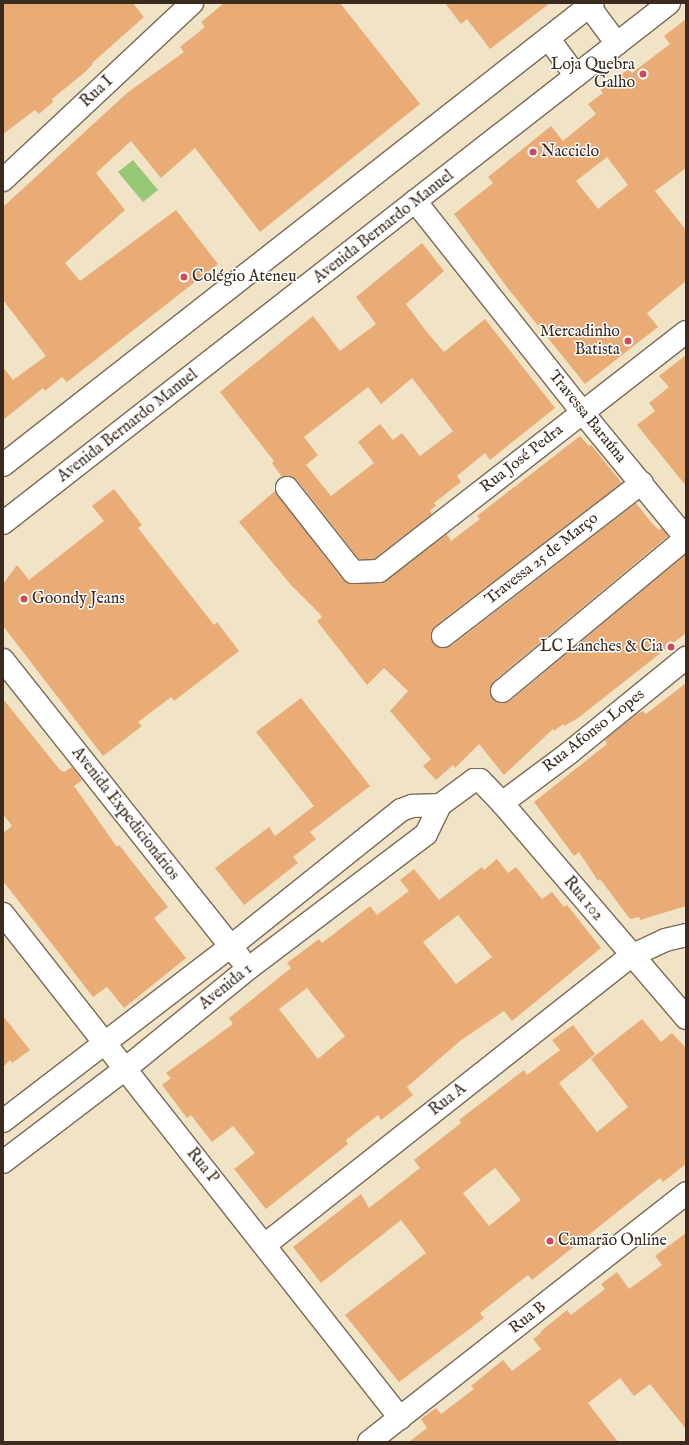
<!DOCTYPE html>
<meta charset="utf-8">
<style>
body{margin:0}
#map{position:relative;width:689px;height:1445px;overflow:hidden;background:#f0e3c6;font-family:"IM FELL English",serif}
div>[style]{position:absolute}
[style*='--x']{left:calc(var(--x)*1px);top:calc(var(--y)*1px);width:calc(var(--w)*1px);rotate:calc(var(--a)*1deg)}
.green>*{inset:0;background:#97c878}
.building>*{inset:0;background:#e9ac77}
.roads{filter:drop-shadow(1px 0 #7a6b59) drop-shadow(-1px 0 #7a6b59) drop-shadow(0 1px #7a6b59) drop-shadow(0 -1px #7a6b59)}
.minor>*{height:22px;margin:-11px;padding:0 11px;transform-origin:11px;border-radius:11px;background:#fff}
.major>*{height:22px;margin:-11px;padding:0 11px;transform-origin:11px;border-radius:11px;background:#fff}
.dots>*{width:11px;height:11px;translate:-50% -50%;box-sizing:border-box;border:2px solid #fff;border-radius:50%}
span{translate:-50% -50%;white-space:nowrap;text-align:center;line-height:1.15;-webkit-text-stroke:3px #fff;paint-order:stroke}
.poi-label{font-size:16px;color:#3b2a1e}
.right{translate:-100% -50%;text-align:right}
.left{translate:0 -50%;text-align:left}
.street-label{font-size:16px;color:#3b2a1e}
.frame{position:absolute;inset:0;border:4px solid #3b2a1e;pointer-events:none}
</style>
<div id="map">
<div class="green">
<i style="clip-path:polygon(133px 160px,158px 190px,143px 202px,118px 172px)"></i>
</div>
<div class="building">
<i style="clip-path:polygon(3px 3px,133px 3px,144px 17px,92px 63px,93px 64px,85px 72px,52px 99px,53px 102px,39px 114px,35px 110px,3px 134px)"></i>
<i style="clip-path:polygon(224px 3px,340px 3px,420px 104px,260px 232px,195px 148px,161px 178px,131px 141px,96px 173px,125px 210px,65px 263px,80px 281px,176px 210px,218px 264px,67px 382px,62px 377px,45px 391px,43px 388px,3px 420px,3px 367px,13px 380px,46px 356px,3px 300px,3px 207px,127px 93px,184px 52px,180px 47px,205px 27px,201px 22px)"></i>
<i style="clip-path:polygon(445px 3px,550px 3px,490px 49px,467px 19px,461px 24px)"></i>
<i style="clip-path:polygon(evenodd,686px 19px,686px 168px,655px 191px,686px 230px,686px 281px,647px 313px,658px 327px,585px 384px,506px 286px,454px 214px,493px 183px,488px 177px,551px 126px,563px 141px,596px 114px,588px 104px,603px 93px,600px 89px,629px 69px,632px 73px,670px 44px,664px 36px,686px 19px,607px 157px,628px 185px,598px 209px,576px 181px,607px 157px)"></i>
<i style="clip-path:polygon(evenodd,422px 243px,444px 271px,406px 304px,426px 331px,444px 352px,485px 319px,555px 408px,490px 460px,485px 453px,457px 476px,461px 482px,434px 503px,436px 506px,430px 510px,432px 514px,374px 559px,359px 559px,297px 480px,291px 476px,282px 477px,272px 463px,274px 461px,220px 392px,313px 316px,340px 351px,376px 324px,356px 297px,422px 243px,412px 378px,453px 431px,420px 456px,402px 433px,393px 440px,380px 424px,358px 442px,374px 463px,331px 496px,306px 465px,318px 455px,304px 437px,368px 387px,381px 404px,412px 378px)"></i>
<i style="clip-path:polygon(686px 355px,686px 486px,637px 425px,655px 411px,649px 403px,669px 387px,659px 376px)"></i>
<i style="clip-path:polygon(580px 436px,589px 446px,591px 445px,622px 483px,435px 626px,431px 632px,433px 643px,439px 648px,451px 646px,636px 503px,651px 522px,659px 530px,662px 528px,668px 536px,494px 681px,490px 693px,498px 703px,510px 701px,686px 554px,686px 633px,578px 718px,564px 726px,563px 724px,554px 731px,553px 729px,504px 775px,479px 744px,455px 768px,453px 765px,436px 780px,423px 766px,431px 759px,390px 711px,408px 691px,384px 668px,367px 685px,317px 621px,322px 617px,319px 613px,291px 585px,239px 522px,275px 491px,343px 580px,353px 584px,380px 583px,447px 534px,451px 541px,480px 519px,477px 516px)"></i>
<i style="clip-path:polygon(114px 489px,142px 525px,138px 528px,214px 625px,217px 622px,239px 651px,174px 701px,171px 697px,138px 722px,142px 726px,103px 756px,3px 626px,3px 584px,17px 565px,29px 580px,104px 521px,92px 506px)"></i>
<i style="clip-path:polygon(686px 683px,686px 906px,640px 920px,639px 917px,630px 919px,600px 879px,598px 881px,579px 852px,574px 856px,534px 802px,607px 744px,605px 740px,635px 715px,643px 711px,646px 714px)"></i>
<i style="clip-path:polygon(301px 698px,370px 786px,310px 832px,316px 839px,293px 857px,298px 863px,244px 905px,215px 868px,269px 827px,275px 836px,314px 806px,256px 732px)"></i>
<i style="clip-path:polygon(3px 699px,60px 770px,64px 772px,72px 767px,82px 780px,74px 786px,117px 847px,119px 845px,168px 907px,154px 918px,186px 958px,124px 1008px,107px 987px,93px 997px,3px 881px,3px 833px,12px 826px,3px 814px)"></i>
<i style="clip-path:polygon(evenodd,497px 859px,508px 873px,516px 867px,542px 899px,552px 892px,564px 907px,567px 905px,601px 948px,512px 1021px,504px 1011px,460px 1041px,407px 1087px,413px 1095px,381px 1120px,378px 1115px,346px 1140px,348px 1144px,266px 1209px,234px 1169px,255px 1153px,233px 1126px,212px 1142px,191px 1115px,187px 1118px,162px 1085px,171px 1078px,166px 1073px,233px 1024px,229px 1018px,291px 968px,287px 963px,319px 939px,322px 943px,370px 906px,377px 915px,409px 891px,400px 880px,414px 869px,439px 900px,482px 867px,484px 870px,497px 859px,458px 915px,492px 957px,456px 984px,423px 942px,458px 915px,497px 859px,307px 988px,345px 1036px,318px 1059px,279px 1009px,307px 988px)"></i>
<i style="clip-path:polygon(3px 1016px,30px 1050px,12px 1063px,10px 1060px,3px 1067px)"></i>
<i style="clip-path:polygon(evenodd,642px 1019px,661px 1042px,672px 1033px,686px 1048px,686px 1164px,663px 1182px,660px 1178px,532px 1280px,528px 1275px,480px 1313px,484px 1318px,399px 1382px,345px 1315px,426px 1253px,401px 1220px,321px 1283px,293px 1247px,361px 1194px,369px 1208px,420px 1168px,414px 1160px,461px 1123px,459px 1120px,524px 1070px,527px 1075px,560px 1050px,552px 1040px,573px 1025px,595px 1054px,559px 1083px,597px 1132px,628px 1107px,591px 1059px,642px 1019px,495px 1168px,521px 1200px,489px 1226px,463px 1193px,495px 1168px)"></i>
<i style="clip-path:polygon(686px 1233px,686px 1429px,650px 1384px,634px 1396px,620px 1378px,588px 1403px,618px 1442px,409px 1442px,427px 1428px,421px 1419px,436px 1408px,441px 1414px,474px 1389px,471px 1386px,503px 1360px,512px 1371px,541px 1349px,533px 1339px,541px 1333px,540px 1332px,567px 1310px,571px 1315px,605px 1289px,601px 1284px,617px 1272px,629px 1289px,662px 1265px,655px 1256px)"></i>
</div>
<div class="roads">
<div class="minor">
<i style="--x:3;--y:180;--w:259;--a:-43.1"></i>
<i style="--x:415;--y:201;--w:269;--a:51.6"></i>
<i style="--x:582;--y:412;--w:163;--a:50.5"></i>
<i style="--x:287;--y:488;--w:107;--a:51.8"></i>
<i style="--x:353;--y:572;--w:26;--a:-2"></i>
<i style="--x:379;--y:571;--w:389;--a:-37.9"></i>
<i style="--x:443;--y:636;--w:251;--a:-37.6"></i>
<i style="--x:3;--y:660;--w:381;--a:51.5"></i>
<i style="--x:502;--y:691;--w:239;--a:-39.7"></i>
<i style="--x:502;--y:803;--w:84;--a:-36.7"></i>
<i style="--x:569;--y:753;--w:151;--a:-39.1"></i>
<i style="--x:3;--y:914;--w:642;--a:51.77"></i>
<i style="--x:3;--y:1121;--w:286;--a:-37.5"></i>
<i style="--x:230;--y:947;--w:219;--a:-38.7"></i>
<i style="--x:401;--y:810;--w:12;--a:-20"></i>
<i style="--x:412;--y:806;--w:28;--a:-2"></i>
<i style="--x:3;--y:1162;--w:153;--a:-37.3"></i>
<i style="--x:125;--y:1069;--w:160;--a:-39.2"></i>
<i style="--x:249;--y:968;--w:222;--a:-37.1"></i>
<i style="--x:426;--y:834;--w:32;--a:-64"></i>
<i style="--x:440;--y:805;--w:42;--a:-36.3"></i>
<i style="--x:474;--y:780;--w:6;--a:0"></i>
<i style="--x:480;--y:780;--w:32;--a:46"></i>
<i style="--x:502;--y:803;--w:283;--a:49.4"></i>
<i style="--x:266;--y:1244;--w:465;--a:-38.3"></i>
<i style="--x:631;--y:956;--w:38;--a:-25"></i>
<i style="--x:665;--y:940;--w:22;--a:-13"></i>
<i style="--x:369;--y:1442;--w:403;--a:-38.1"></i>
</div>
<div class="major">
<i style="--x:589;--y:6;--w:47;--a:53.6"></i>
<i style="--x:548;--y:38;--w:47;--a:53.6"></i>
<i style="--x:3;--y:465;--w:749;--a:-38.06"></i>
<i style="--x:3;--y:523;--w:845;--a:-37.98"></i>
</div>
</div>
<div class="dots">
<i style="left:643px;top:74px;background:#d1495b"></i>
<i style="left:533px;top:152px;background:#d1495b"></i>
<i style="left:184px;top:277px;background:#d1495b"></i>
<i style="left:628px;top:341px;background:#d1495b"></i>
<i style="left:24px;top:599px;background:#d1495b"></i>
<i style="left:671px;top:647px;background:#d1495b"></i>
<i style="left:550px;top:1241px;background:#d1495b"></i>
</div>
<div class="poi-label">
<span class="right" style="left:635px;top:74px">Loja Quebra<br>Galho</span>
<span class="left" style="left:541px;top:152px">Nacciclo</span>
<span class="left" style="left:192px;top:277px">Colégio Ateneu</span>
<span class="right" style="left:620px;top:341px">Mercadinho<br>Batista</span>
<span class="left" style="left:32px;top:599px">Goondy Jeans</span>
<span class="right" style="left:663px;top:647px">LC Lanches &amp; Cia</span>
<span class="left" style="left:558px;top:1241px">Camarão Online</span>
</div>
<div class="street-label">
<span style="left:97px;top:92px;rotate:-43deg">Rua I</span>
<span style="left:384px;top:227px;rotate:-38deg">Avenida Bernardo Manuel</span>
<span style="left:587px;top:417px;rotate:51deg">Travessa Baraúna</span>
<span style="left:128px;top:426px;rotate:-38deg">Avenida Bernardo Manuel</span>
<span style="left:522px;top:459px;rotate:-38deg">Rua José Pedra</span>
<span style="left:542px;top:559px;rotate:-38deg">Travessa 25 de Março</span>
<span style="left:594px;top:731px;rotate:-38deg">Rua Afonso Lopes</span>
<span style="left:125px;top:814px;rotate:52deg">Avenida Expedicionários</span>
<span style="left:583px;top:899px;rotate:50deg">Rua 102</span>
<span style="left:226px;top:987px;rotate:-39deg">Avenida 1</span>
<span style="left:448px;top:1100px;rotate:-38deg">Rua A</span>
<span style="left:202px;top:1166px;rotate:51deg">Rua P</span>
<span style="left:528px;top:1318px;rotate:-38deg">Rua B</span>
</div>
<div class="frame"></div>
</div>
